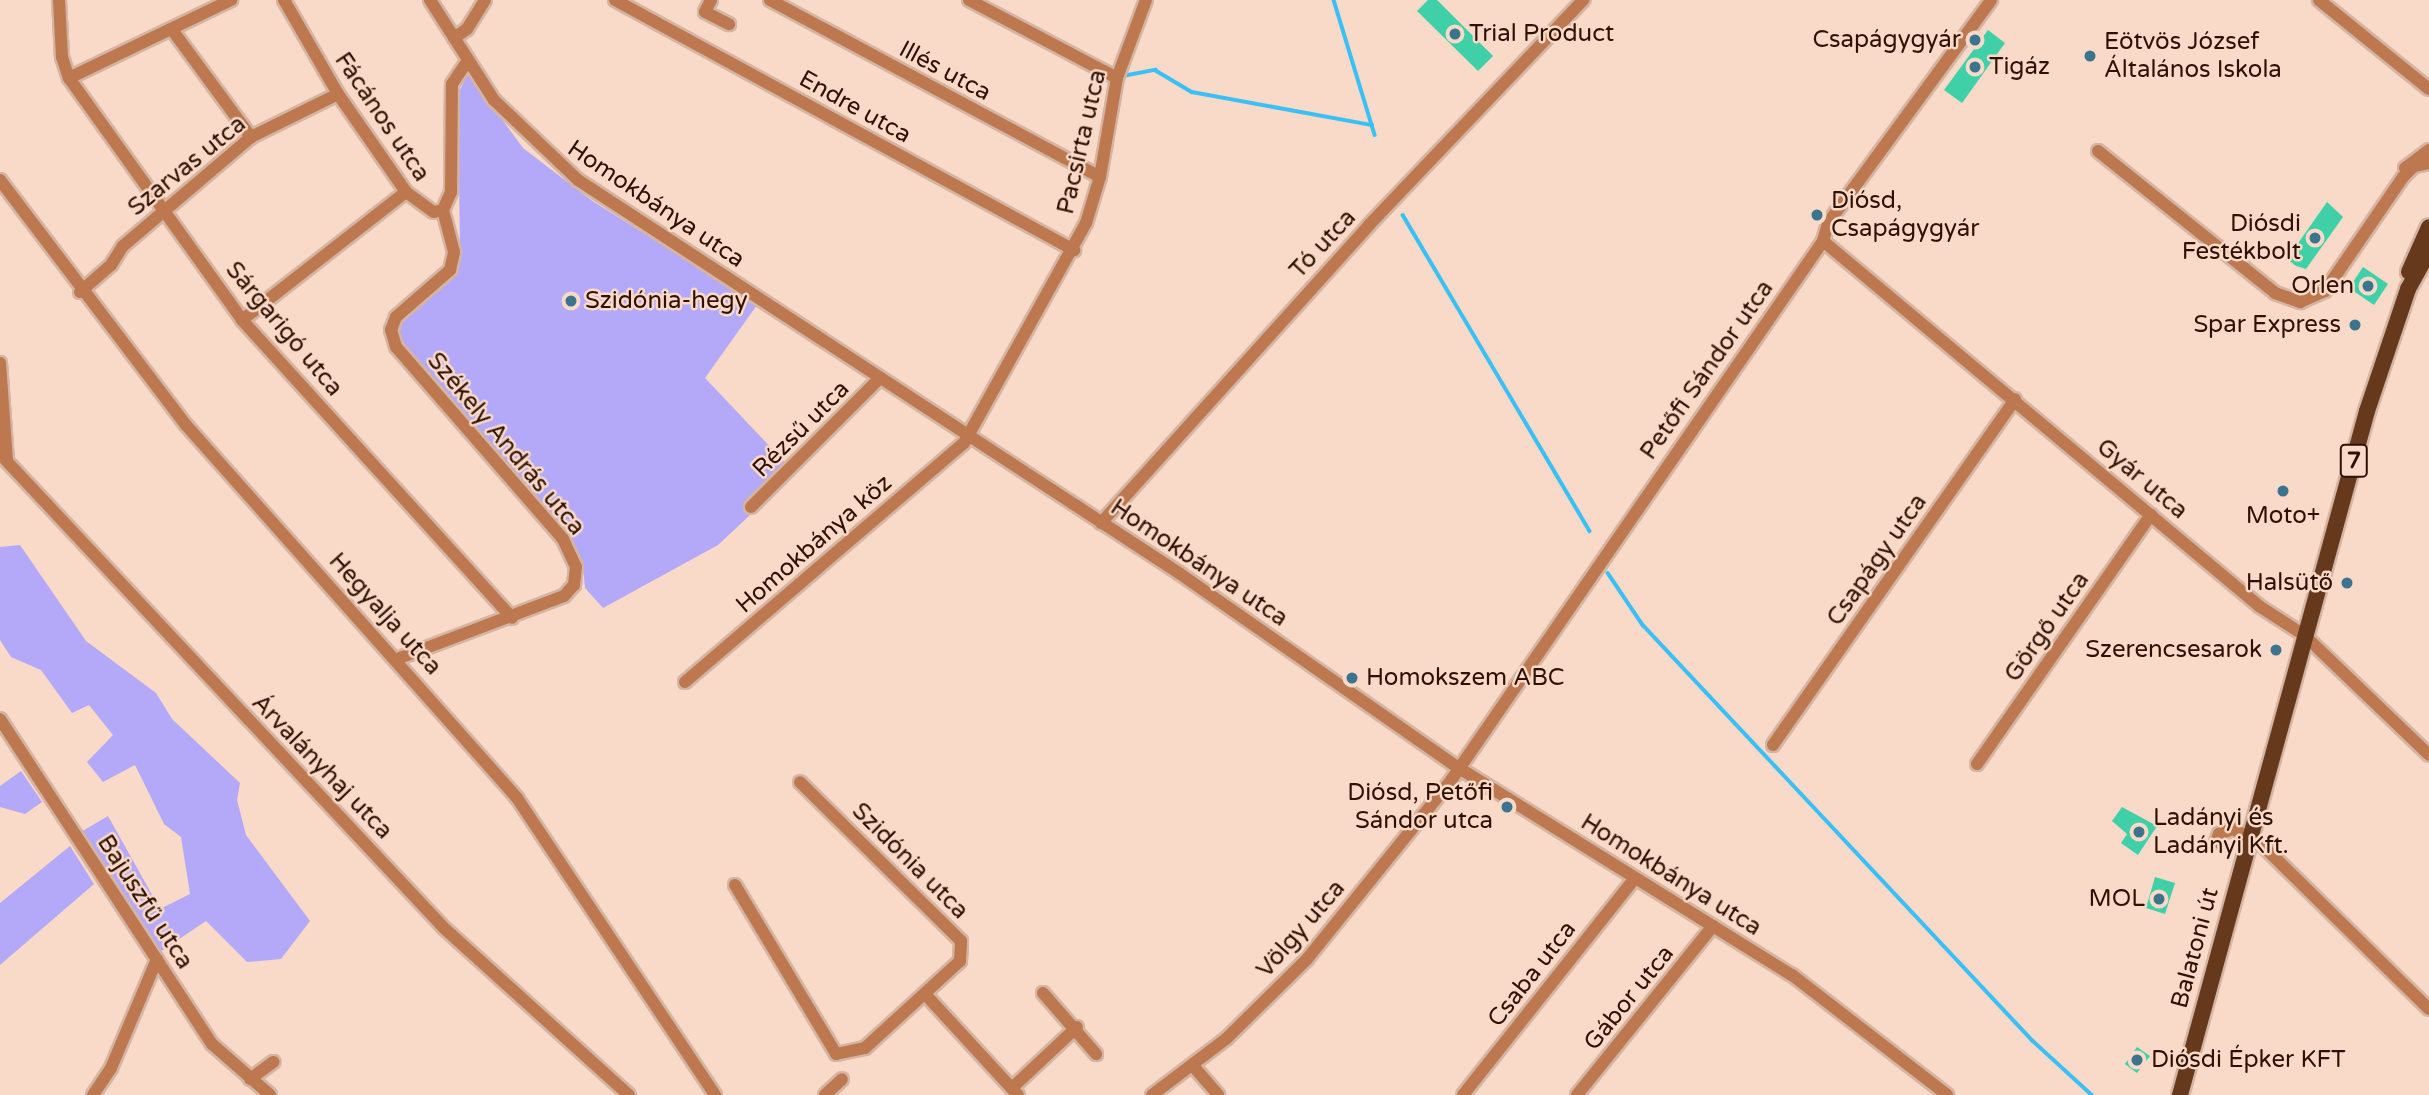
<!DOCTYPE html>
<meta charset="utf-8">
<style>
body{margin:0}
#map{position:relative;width:2429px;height:1095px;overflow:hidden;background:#f9d9c7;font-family:"Varela Round",sans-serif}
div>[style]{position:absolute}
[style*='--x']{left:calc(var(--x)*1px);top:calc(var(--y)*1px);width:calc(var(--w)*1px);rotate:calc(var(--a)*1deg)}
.green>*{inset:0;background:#b4a8f9}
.stream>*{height:3.5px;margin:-1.75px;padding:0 1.75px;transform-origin:1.75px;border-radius:1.75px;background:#3bc0f6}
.building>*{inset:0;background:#3fd0a8}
.roads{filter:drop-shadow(2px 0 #d4b5a3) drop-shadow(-2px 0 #d4b5a3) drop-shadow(0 2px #d4b5a3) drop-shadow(0 -2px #d4b5a3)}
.minor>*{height:12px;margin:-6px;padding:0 6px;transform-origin:6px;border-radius:6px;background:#bd784f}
.major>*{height:16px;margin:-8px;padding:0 8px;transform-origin:8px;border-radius:8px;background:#67391c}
.dots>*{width:19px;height:19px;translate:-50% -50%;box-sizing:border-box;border:4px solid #f9d9c7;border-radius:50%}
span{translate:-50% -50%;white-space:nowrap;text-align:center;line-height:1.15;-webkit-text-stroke:5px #f9d9c7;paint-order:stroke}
.shield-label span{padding:2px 5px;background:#f9d9c7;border:2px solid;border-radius:5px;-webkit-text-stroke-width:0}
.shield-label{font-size:23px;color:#2e1101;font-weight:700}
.poi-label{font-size:24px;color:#2e1101}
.left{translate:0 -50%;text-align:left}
.right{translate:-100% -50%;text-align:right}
.street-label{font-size:24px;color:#2e1101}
</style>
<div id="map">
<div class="green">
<i style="clip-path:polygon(468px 73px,523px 148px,591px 200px,757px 305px,705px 378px,795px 473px,718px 545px,603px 608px,585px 588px,583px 566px,568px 537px,396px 346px,403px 319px,447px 282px,460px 252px,458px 94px)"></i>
<i style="clip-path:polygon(20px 545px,86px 641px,156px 693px,172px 719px,240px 783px,237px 800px,246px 835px,310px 921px,281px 959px,247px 962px,206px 921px,160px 952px,81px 832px,108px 816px,160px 909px,190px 894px,181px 837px,164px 824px,135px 765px,103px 782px,87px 762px,113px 735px,89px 705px,72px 713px,41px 670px,11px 657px,0 640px,0 547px)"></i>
<i style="clip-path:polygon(21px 771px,42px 802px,25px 814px,0 807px,0 786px)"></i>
<i style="clip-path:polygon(70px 846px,94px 884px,0 965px,0 903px)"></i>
</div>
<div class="stream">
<i style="--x:1334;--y:0;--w:141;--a:73.1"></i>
<i style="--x:1123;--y:76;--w:33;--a:-11"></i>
<i style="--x:1155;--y:70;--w:43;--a:30.7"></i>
<i style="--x:1192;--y:92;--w:183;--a:10.4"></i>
<i style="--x:1403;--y:215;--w:367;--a:59.4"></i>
<i style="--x:1608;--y:573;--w:63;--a:56.1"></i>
<i style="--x:1643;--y:625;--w:569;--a:46.85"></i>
<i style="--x:2032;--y:1040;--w:81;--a:42.5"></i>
</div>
<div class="building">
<i style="clip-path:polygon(1428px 0,1437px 0,1493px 56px,1478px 71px,1417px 11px)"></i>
<i style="clip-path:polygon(1988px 30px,2005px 43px,1962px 103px,1944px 90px)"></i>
<i style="clip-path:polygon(2327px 202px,2343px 217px,2306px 269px,2296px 266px,2287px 259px)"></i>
<i style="clip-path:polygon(2363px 267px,2388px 284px,2374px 305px,2349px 288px)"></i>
<i style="clip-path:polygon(2122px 807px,2157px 826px,2138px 855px,2121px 843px,2127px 834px,2112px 821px)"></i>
<i style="clip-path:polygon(2155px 877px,2175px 883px,2165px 914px,2146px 908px)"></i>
<i style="clip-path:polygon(2137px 1047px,2150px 1056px,2137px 1073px,2125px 1064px)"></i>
</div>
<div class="roads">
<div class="minor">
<i style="--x:59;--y:0;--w:57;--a:87"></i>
<i style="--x:62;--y:57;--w:22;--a:72"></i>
<i style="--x:69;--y:78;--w:297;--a:54.4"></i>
<i style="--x:242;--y:320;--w:402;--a:47.8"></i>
<i style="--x:284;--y:0;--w:108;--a:60.1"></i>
<i style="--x:338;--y:94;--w:119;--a:55.2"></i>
<i style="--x:406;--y:192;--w:34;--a:36"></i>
<i style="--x:434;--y:212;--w:9;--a:-13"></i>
<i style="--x:443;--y:210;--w:20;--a:-66"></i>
<i style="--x:451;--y:192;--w:108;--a:-89.5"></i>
<i style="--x:452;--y:84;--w:29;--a:-56"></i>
<i style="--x:430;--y:0;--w:119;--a:57.4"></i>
<i style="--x:494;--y:100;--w:116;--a:43.6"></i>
<i style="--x:578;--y:180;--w:718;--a:33.18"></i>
<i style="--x:1179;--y:573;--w:341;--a:34.9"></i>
<i style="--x:1459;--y:768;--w:392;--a:31.9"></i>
<i style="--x:1792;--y:975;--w:196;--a:37.7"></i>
<i style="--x:615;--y:0;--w:523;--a:28.58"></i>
<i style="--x:711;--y:0;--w:13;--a:117"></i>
<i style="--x:705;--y:12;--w:27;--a:27"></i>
<i style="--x:770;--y:0;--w:374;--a:28.2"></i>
<i style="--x:969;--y:0;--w:167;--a:27.8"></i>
<i style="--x:2319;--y:0;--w:141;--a:39"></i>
<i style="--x:173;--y:31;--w:132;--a:53.7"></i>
<i style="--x:454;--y:38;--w:16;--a:-35"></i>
<i style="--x:467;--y:29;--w:34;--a:-58"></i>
<i style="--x:69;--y:78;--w:180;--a:-25.7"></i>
<i style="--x:2098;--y:151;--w:227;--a:38.7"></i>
<i style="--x:2275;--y:293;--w:27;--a:20"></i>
<i style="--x:2300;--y:302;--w:27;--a:-24"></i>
<i style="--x:2325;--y:291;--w:138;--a:-55.6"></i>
<i style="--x:2403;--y:177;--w:16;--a:-45"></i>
<i style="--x:2414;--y:166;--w:15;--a:-11"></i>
<i style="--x:2405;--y:168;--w:30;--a:-37"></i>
<i style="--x:0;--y:180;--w:308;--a:52.8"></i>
<i style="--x:186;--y:425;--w:499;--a:48.4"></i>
<i style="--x:517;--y:798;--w:357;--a:56.3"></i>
<i style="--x:1823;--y:241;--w:569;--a:39.93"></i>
<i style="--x:2259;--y:606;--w:54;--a:32.8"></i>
<i style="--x:2304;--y:635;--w:173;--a:43.8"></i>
<i style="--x:80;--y:292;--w:41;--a:-41.1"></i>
<i style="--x:111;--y:265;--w:22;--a:-58"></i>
<i style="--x:123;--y:246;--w:168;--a:-40.4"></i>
<i style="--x:251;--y:137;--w:97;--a:-26.3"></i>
<i style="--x:242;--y:320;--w:208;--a:-38"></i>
<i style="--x:0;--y:363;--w:97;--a:85.9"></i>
<i style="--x:0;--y:454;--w:649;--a:46.87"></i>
<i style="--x:444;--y:928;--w:249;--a:42.1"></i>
<i style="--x:751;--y:507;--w:182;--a:-45"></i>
<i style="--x:1101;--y:523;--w:401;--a:-48"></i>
<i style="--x:1369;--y:225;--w:311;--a:-46.4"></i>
<i style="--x:397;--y:659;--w:178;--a:-20.7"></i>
<i style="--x:564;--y:596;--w:15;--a:-48"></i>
<i style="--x:574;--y:585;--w:18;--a:-84"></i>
<i style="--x:576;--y:567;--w:31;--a:-115"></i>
<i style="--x:563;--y:539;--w:254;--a:-131"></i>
<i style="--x:396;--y:347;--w:18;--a:-106"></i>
<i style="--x:391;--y:330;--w:14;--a:-69"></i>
<i style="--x:396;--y:317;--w:72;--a:-41"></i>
<i style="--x:450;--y:270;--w:18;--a:-77"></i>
<i style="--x:454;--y:252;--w:43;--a:-104.7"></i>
<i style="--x:685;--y:682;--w:367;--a:-40.6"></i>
<i style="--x:964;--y:443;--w:252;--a:-61"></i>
<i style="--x:1086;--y:223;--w:48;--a:-73.1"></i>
<i style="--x:1100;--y:177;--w:100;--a:-80.3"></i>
<i style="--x:1117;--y:78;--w:83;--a:-69.6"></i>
<i style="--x:0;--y:719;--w:388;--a:56.9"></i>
<i style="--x:212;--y:1044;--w:77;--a:41.3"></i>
<i style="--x:1773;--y:745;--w:422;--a:-55"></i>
<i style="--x:1977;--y:764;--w:304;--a:-55.1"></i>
<i style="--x:2216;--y:842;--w:9;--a:-69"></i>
<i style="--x:2219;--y:834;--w:15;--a:-20"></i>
<i style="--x:2233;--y:829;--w:32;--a:28"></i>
<i style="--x:2261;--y:844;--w:235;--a:44.5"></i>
<i style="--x:735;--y:885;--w:197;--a:59.1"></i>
<i style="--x:836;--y:1054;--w:30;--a:-12"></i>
<i style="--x:865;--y:1048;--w:129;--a:-42.5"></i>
<i style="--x:960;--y:961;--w:20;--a:-87"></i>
<i style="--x:961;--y:941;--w:226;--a:-135.4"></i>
<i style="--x:1043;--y:993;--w:81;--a:49"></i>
<i style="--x:925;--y:994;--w:137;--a:47.4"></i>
<i style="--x:1194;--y:1067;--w:37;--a:49"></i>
<i style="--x:250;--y:1079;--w:29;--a:-36"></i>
<i style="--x:1012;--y:1088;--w:89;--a:-43.2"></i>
<i style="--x:93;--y:1095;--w:32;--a:-56"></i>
<i style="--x:111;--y:1068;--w:118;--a:-67.1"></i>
<i style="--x:825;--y:1095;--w:23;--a:-43"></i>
<i style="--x:1152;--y:1095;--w:94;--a:-37.2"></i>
<i style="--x:1227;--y:1038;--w:112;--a:-44.6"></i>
<i style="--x:1307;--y:959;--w:231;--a:-51.1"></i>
<i style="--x:1452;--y:779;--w:654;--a:-55.41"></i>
<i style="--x:1823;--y:241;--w:19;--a:-74"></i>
<i style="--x:1828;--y:223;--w:276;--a:-53.8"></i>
<i style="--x:1463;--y:1095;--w:275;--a:-51.6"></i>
<i style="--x:1577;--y:1095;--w:217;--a:-51.2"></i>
</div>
<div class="major">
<i style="--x:2409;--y:272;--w:49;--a:-66"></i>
<i style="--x:2180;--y:1095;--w:709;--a:-74.71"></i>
<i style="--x:2367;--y:411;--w:129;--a:-71.4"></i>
<i style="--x:2408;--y:289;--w:43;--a:-61.1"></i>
</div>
</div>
<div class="dots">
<i style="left:1455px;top:34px;background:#3c748e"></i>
<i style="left:1975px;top:40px;background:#3c748e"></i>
<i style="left:2090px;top:56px;background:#3c748e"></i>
<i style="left:1975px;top:67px;background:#3c748e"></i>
<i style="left:1817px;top:215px;background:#3c748e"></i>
<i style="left:2315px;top:238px;background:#3c748e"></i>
<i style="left:2368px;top:286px;background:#3c748e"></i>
<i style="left:571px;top:301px;background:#3c748e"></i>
<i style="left:2355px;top:325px;background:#3c748e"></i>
<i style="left:2283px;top:491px;background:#3c748e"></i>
<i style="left:2347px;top:583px;background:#3c748e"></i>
<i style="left:2276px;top:650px;background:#3c748e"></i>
<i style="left:1352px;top:678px;background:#3c748e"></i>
<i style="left:1507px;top:807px;background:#3c748e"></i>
<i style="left:2139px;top:832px;background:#3c748e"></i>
<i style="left:2159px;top:899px;background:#3c748e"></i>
<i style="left:2137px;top:1060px;background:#3c748e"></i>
</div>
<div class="shield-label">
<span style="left:2354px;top:461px">7</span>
</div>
<div class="poi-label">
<span class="left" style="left:1469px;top:34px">Trial Product</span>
<span class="right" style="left:1961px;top:40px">Csapágygyár</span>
<span class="left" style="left:2104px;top:56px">Eötvös József<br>Általános Iskola</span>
<span class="left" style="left:1989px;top:67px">Tigáz</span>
<span class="left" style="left:1831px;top:215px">Diósd,<br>Csapágygyár</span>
<span class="right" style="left:2301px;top:238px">Diósdi<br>Festékbolt</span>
<span class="right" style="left:2354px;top:286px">Orlen</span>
<span class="left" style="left:585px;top:301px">Szidónia-hegy</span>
<span class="right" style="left:2341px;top:325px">Spar Express</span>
<span style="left:2283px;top:516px">Moto+</span>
<span class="right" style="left:2333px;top:583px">Halsütő</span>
<span class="right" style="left:2262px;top:650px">Szerencsesarok</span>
<span class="left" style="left:1366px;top:678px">Homokszem ABC</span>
<span class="right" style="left:1493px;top:807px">Diósd, Petőfi<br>Sándor utca</span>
<span class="left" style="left:2153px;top:832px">Ladányi és<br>Ladányi Kft.</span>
<span class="right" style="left:2145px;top:899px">MOL</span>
<span class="left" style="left:2151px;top:1060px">Diósdi Épker KFT</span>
</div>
<div class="street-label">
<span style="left:945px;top:71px;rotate:28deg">Illés utca</span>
<span style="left:855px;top:107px;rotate:29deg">Endre utca</span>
<span style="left:382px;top:117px;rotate:56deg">Fácános utca</span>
<span style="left:1082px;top:142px;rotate:-77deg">Pacsirta utca</span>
<span style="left:187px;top:166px;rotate:-39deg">Szarvas utca</span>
<span style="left:656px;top:204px;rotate:34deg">Homokbánya utca</span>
<span style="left:1323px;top:244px;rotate:-47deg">Tó utca</span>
<span style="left:284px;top:329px;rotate:50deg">Sárgarigó utca</span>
<span style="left:1707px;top:370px;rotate:-55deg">Petőfi Sándor utca</span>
<span style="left:801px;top:429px;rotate:-45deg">Rézsű utca</span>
<span style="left:506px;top:444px;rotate:50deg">Székely András utca</span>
<span style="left:2142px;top:479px;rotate:40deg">Gyár utca</span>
<span style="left:814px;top:544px;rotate:-41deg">Homokbánya köz</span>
<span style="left:1877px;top:560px;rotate:-55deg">Csapágy utca</span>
<span style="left:1199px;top:563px;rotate:34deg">Homokbánya utca</span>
<span style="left:385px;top:614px;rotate:48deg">Hegyalja utca</span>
<span style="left:2047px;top:627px;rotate:-55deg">Görgő utca</span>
<span style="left:322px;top:767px;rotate:46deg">Árvalányhaj utca</span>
<span style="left:910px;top:861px;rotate:45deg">Szidónia utca</span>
<span style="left:1671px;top:875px;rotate:32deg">Homokbánya utca</span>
<span style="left:145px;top:902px;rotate:57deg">Bajuszfű utca</span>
<span style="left:1301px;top:929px;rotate:-49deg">Völgy utca</span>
<span style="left:2195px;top:948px;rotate:-75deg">Balatoni út</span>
<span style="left:1532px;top:974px;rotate:-52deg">Csaba utca</span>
<span style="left:1629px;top:998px;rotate:-51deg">Gábor utca</span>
</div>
</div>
